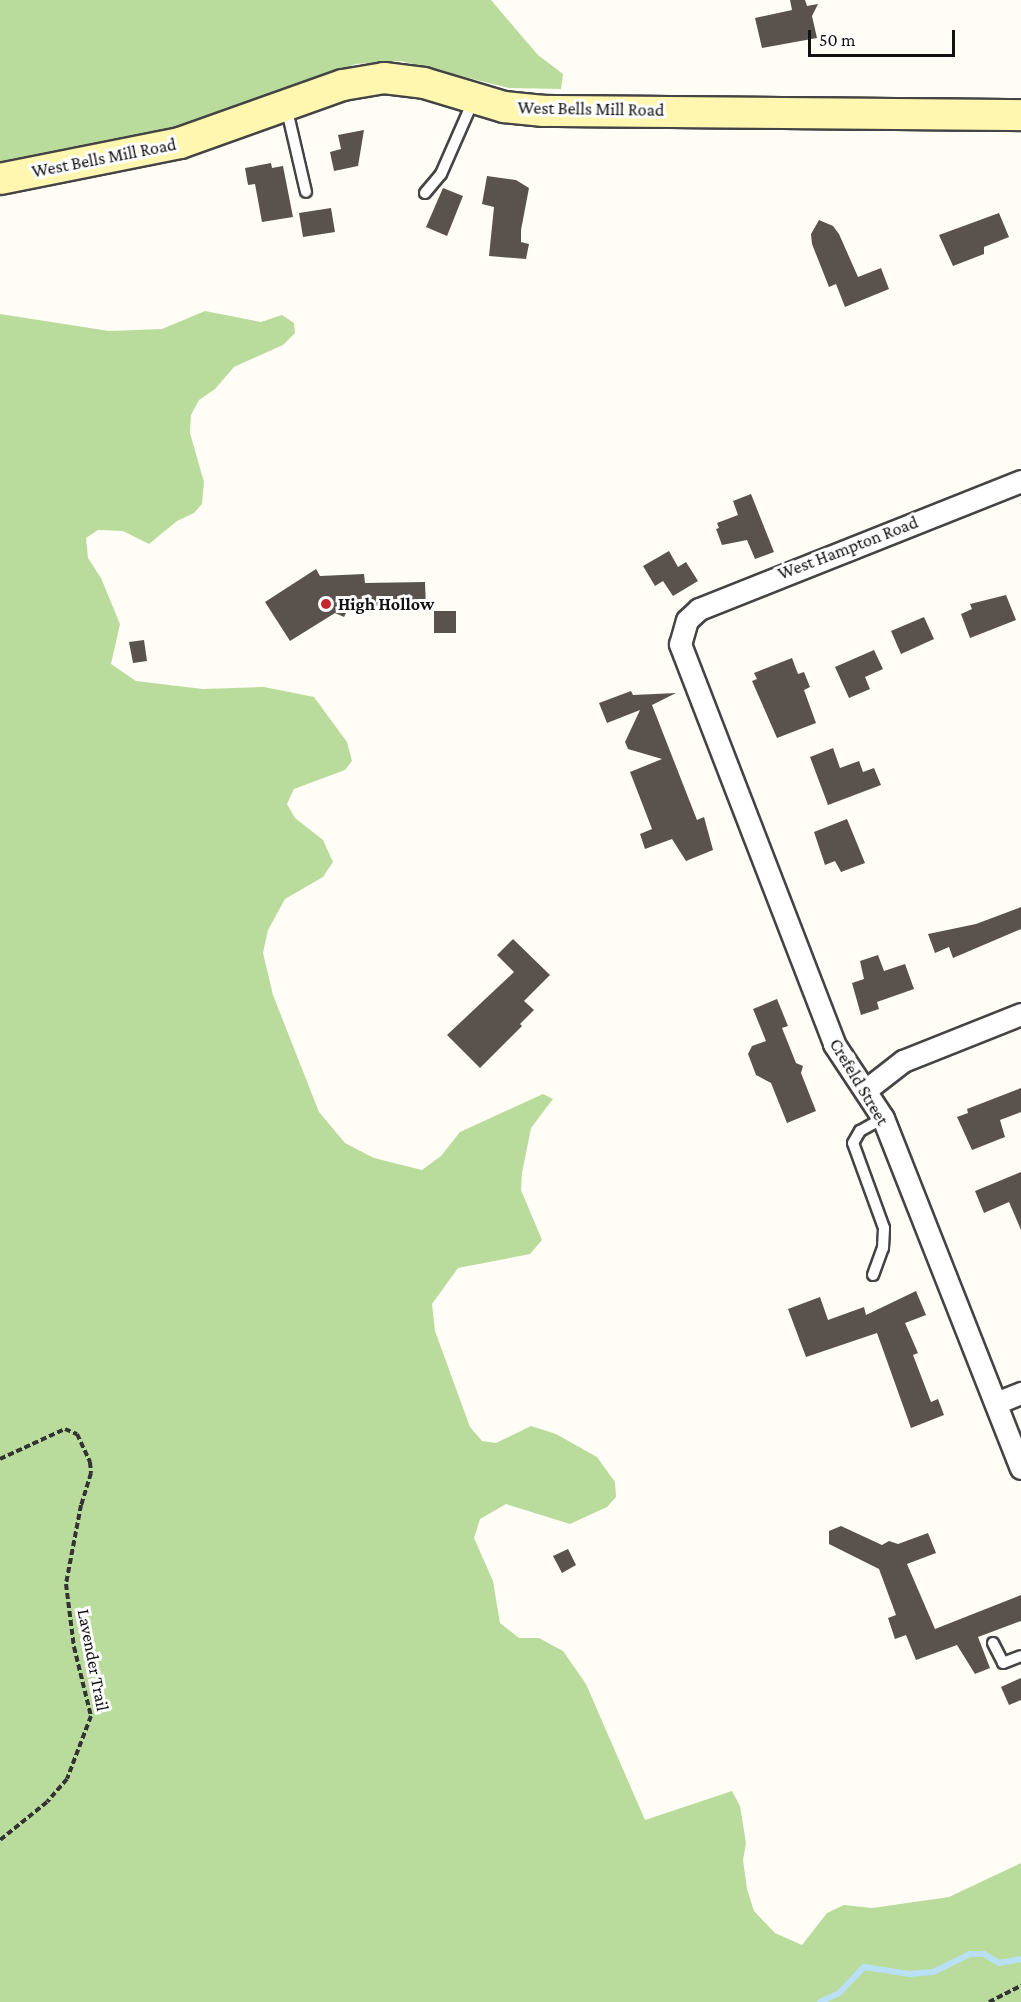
<!DOCTYPE html>
<style>
body{margin:0}
#map{position:relative;width:1021px;height:2002px;overflow:hidden;background:#fffdf5;font-family:"Crimson Pro",serif}
div>[style]{position:absolute}
[style*='--x']{left:calc(var(--x)*1px);top:calc(var(--y)*1px);width:calc(var(--w)*1px);rotate:calc(var(--a)*1deg)}
.forest>*{inset:0;background:#b9dc9c}
.stream>*{height:6px;margin:-3px;padding:0 3px;transform-origin:3px;border-radius:3px;background:#b9e0f7}
.building>*{inset:0;background:#5a524d}
.path>*{height:4px;margin-top:-2px;transform-origin:0;background:repeating-linear-gradient(90deg,#333 0 6px,transparent 0 9px)}
.roads{filter:drop-shadow(2px 0 #444) drop-shadow(-2px 0 #444) drop-shadow(0 2px #444) drop-shadow(0 -2px #444)}
.lane>*{height:10px;margin:-5px;padding:0 5px;transform-origin:5px;border-radius:5px;background:#fff}
.street>*{height:21px;margin:-10.5px;padding:0 10.5px;transform-origin:10.5px;border-radius:10.5px;background:#fff}
.secondary>*{height:30px;margin:-15px;padding:0 15px;transform-origin:15px;border-radius:15px;background:#fff6b0}
.dots>*{width:16px;height:16px;translate:-50% -50%;box-sizing:border-box;border:3px solid #fff;border-radius:50%}
span{translate:-50% -50%;white-space:nowrap;text-align:center;line-height:1.15;-webkit-text-stroke:6px #fff;paint-order:stroke}
.street-label{font-size:18px;color:#111}
.poi-label{font-size:18px;color:#111;font-weight:700}
.left{translate:0 -50%;text-align:left}
.scale{position:absolute;left:808px;top:30px;width:147px;height:27px;box-sizing:border-box;border:3px solid #111;border-top:0;padding-left:8px;font-size:18px;line-height:21px;white-space:nowrap;color:#111;-webkit-text-stroke:4px #fff;paint-order:stroke}
</style>
<div id="map">
<div class="forest">
<i style="clip-path:polygon(0 0,491px 0,538px 55px,563px 74px,561px 89px,509px 88px,401px 61px,355px 64px,284px 97px,220px 118px,0 164px)"></i>
<i style="clip-path:polygon(205px 311px,261px 322px,282px 315px,294px 323px,295px 333px,283px 345px,234px 367px,215px 389px,199px 400px,191px 415px,190px 433px,204px 482px,202px 504px,194px 513px,177px 521px,149px 544px,123px 531px,98px 530px,86px 538px,88px 558px,101px 578px,120px 624px,111px 664px,136px 681px,203px 689px,264px 687px,314px 697px,347px 742px,352px 761px,345px 770px,294px 789px,287px 804px,295px 818px,323px 840px,333px 862px,323px 877px,285px 899px,268px 930px,263px 953px,273px 995px,319px 1112px,345px 1143px,374px 1158px,422px 1170px,441px 1156px,460px 1132px,543px 1094px,553px 1099px,531px 1128px,522px 1173px,521px 1190px,542px 1240px,530px 1254px,458px 1268px,432px 1304px,435px 1331px,470px 1427px,482px 1441px,496px 1443px,531px 1426px,556px 1434px,597px 1457px,615px 1482px,616px 1497px,607px 1507px,570px 1524px,506px 1504px,480px 1519px,474px 1538px,493px 1581px,500px 1623px,519px 1638px,539px 1638px,563px 1651px,586px 1684px,645px 1820px,732px 1791px,740px 1806px,746px 1843px,743px 1860px,747px 1889px,754px 1911px,775px 1933px,802px 1945px,827px 1913px,844px 1905px,872px 1908px,949px 1897px,1021px 1863px,1021px 2002px,0 2002px,0 314px,109px 331px,162px 329px)"></i>
</div>
<div class="stream">
<i style="--x:820;--y:2002;--w:21;--a:-25"></i>
<i style="--x:839;--y:1993;--w:36;--a:-46"></i>
<i style="--x:864;--y:1967;--w:47;--a:8.7"></i>
<i style="--x:910;--y:1974;--w:23;--a:-5"></i>
<i style="--x:933;--y:1972;--w:41;--a:-25.9"></i>
<i style="--x:970;--y:1954;--w:14;--a:0"></i>
<i style="--x:984;--y:1954;--w:17;--a:31"></i>
<i style="--x:999;--y:1963;--w:22;--a:-10"></i>
</div>
<div class="building">
<i style="clip-path:polygon(790px 0,805px 0,807px 6px,818px 4px,812px 16px,817px 38px,762px 48px,755px 18px,792px 10px)"></i>
<i style="clip-path:polygon(364px 130px,358px 166px,334px 171px,330px 152px,341px 149px,338px 135px)"></i>
<i style="clip-path:polygon(271px 163px,272px 168px,283px 166px,293px 217px,262px 222px,255px 184px,248px 185px,245px 168px)"></i>
<i style="clip-path:polygon(487px 176px,516px 180px,529px 188px,521px 230px,521px 242px,529px 244px,526px 259px,489px 256px,494px 207px,482px 204px)"></i>
<i style="clip-path:polygon(443px 188px,463px 196px,447px 236px,426px 227px)"></i>
<i style="clip-path:polygon(331px 208px,335px 232px,303px 237px,299px 213px)"></i>
<i style="clip-path:polygon(999px 213px,1009px 237px,984px 247px,984px 254px,953px 266px,939px 235px)"></i>
<i style="clip-path:polygon(819px 220px,833px 226px,839px 234px,858px 277px,881px 268px,889px 289px,845px 307px,836px 284px,829px 287px,812px 244px,811px 234px)"></i>
<i style="clip-path:polygon(751px 494px,774px 552px,755px 559px,747px 540px,722px 545px,716px 529px,719px 528px,717px 523px,738px 515px,733px 501px)"></i>
<i style="clip-path:polygon(669px 551px,678px 567px,686px 562px,698px 581px,673px 596px,663px 581px,655px 586px,643px 566px)"></i>
<i style="clip-path:polygon(316px 569px,320px 576px,364px 574px,365px 583px,425px 582px,426px 608px,410px 608px,410px 604px,349px 607px,344px 617px,335px 613px,290px 641px,265px 602px)"></i>
<i style="clip-path:polygon(1006px 595px,1016px 620px,970px 638px,961px 614px,972px 609px,970px 604px)"></i>
<i style="clip-path:polygon(434px 611px,456px 611px,456px 633px,434px 633px)"></i>
<i style="clip-path:polygon(924px 617px,934px 639px,901px 654px,891px 631px)"></i>
<i style="clip-path:polygon(144px 640px,147px 661px,133px 663px,129px 642px)"></i>
<i style="clip-path:polygon(874px 650px,883px 669px,865px 677px,870px 689px,849px 698px,835px 667px)"></i>
<i style="clip-path:polygon(792px 658px,798px 674px,804px 672px,810px 687px,804px 690px,816px 723px,777px 738px,752px 681px,757px 679px,754px 673px)"></i>
<i style="clip-path:polygon(631px 691px,633px 695px,676px 693px,652px 705px,697px 820px,704px 817px,713px 850px,686px 861px,672px 839px,645px 849px,640px 834px,652px 829px,630px 772px,662px 759px,628px 749px,625px 742px,640px 710px,607px 723px,599px 703px)"></i>
<i style="clip-path:polygon(833px 748px,840px 768px,859px 761px,863px 772px,874px 768px,881px 785px,828px 805px,810px 757px)"></i>
<i style="clip-path:polygon(847px 819px,865px 863px,841px 872px,835px 861px,825px 865px,814px 832px)"></i>
<i style="clip-path:polygon(1021px 907px,1021px 929px,953px 958px,949px 947px,935px 953px,928px 934px,976px 924px)"></i>
<i style="clip-path:polygon(513px 939px,550px 975px,524px 1001px,534px 1010px,520px 1024px,522px 1026px,480px 1068px,447px 1035px,514px 972px,497px 955px)"></i>
<i style="clip-path:polygon(878px 955px,884px 971px,905px 964px,914px 989px,877px 1002px,879px 1009px,861px 1015px,852px 983px,864px 979px,860px 961px)"></i>
<i style="clip-path:polygon(777px 999px,788px 1026px,782px 1028px,796px 1063px,803px 1066px,801px 1073px,816px 1111px,787px 1123px,771px 1083px,756px 1075px,748px 1054px,752px 1046px,766px 1041px,753px 1009px)"></i>
<i style="clip-path:polygon(1021px 1088px,1021px 1112px,1000px 1120px,1005px 1137px,972px 1150px,957px 1117px,968px 1113px,967px 1109px)"></i>
<i style="clip-path:polygon(1021px 1172px,1021px 1230px,1009px 1202px,984px 1213px,975px 1191px)"></i>
<i style="clip-path:polygon(916px 1291px,926px 1315px,905px 1323px,918px 1353px,913px 1355px,931px 1402px,938px 1399px,944px 1415px,911px 1428px,877px 1333px,806px 1357px,788px 1309px,820px 1297px,828px 1320px,864px 1307px,866px 1315px)"></i>
<i style="clip-path:polygon(841px 1526px,882px 1545px,889px 1541px,898px 1544px,928px 1533px,936px 1553px,907px 1564px,935px 1629px,1021px 1595px,1021px 1621px,978px 1637px,990px 1668px,975px 1674px,957px 1645px,916px 1660px,906px 1635px,895px 1639px,888px 1618px,896px 1615px,879px 1569px,829px 1544px,829px 1531px)"></i>
<i style="clip-path:polygon(568px 1549px,576px 1565px,562px 1573px,553px 1556px)"></i>
<i style="clip-path:polygon(1021px 1678px,1021px 1700px,1009px 1705px,1001px 1687px)"></i>
</div>
<div class="path">
<i style="--x:0;--y:1459;--w:72;--a:-24.8"></i>
<i style="--x:65;--y:1429;--w:13;--a:23"></i>
<i style="--x:77;--y:1434;--w:31;--a:65"></i>
<i style="--x:90;--y:1462;--w:11;--a:85"></i>
<i style="--x:91;--y:1473;--w:34;--a:107"></i>
<i style="--x:81;--y:1505;--w:80;--a:100.8"></i>
<i style="--x:66;--y:1584;--w:64;--a:82.8"></i>
<i style="--x:74;--y:1647;--w:71;--a:76.2"></i>
<i style="--x:91;--y:1716;--w:67;--a:110.9"></i>
<i style="--x:67;--y:1779;--w:30;--a:131"></i>
<i style="--x:47;--y:1802;--w:60;--a:141"></i>
<i style="--x:989;--y:2002;--w:36;--a:-27"></i>
</div>
<div class="roads">
<div class="lane">
<i style="--x:286;--y:106;--w:88;--a:76.9"></i>
<i style="--x:425;--y:193;--w:25;--a:-50"></i>
<i style="--x:441;--y:174;--w:82;--a:-66.3"></i>
<i style="--x:873;--y:1275;--w:29;--a:-70"></i>
<i style="--x:883;--y:1248;--w:20;--a:-87"></i>
<i style="--x:884;--y:1228;--w:90;--a:-110"></i>
<i style="--x:853;--y:1143;--w:14;--a:-60"></i>
<i style="--x:860;--y:1131;--w:26;--a:-29"></i>
<i style="--x:993;--y:1643;--w:22;--a:63"></i>
<i style="--x:1003;--y:1663;--w:19;--a:-21"></i>
</div>
<div class="street">
<i style="--x:1021;--y:481;--w:347;--a:158.3"></i>
<i style="--x:699;--y:609;--w:16;--a:137"></i>
<i style="--x:687;--y:620;--w:25;--a:106"></i>
<i style="--x:680;--y:644;--w:429;--a:68.9"></i>
<i style="--x:834;--y:1044;--w:89;--a:56.5"></i>
<i style="--x:883;--y:1118;--w:376;--a:68.5"></i>
<i style="--x:867;--y:1089;--w:46;--a:-37.9"></i>
<i style="--x:903;--y:1061;--w:127;--a:-21.7"></i>
<i style="--x:996;--y:1403;--w:27;--a:-22"></i>
</div>
<div class="secondary">
<i style="--x:0;--y:179;--w:184;--a:-11.3"></i>
<i style="--x:180;--y:143;--w:173;--a:-19.6"></i>
<i style="--x:343;--y:85;--w:42;--a:-9.7"></i>
<i style="--x:384;--y:78;--w:40;--a:7.1"></i>
<i style="--x:424;--y:83;--w:84;--a:16.7"></i>
<i style="--x:504;--y:107;--w:40;--a:5.7"></i>
<i style="--x:544;--y:111;--w:477;--a:0.5"></i>
</div>
</div>
<div class="dots">
<i style="left:326px;top:604px;background:#c4262e"></i>
</div>
<div class="street-label">
<span style="left:591px;top:109px;rotate:1deg">West Bells Mill Road</span>
<span style="left:104px;top:158px;rotate:-11deg">West Bells Mill Road</span>
<span style="left:848px;top:548px;rotate:-21deg">West Hampton Road</span>
<span style="left:859px;top:1082px;rotate:59deg">Crefeld Street</span>
<span style="left:93px;top:1660px;rotate:79deg">Lavender Trail</span>
</div>
<div class="poi-label">
<span class="left" style="left:338px;top:604px">High Hollow</span>
</div>
<div class="scale">50 m</div>
</div>
